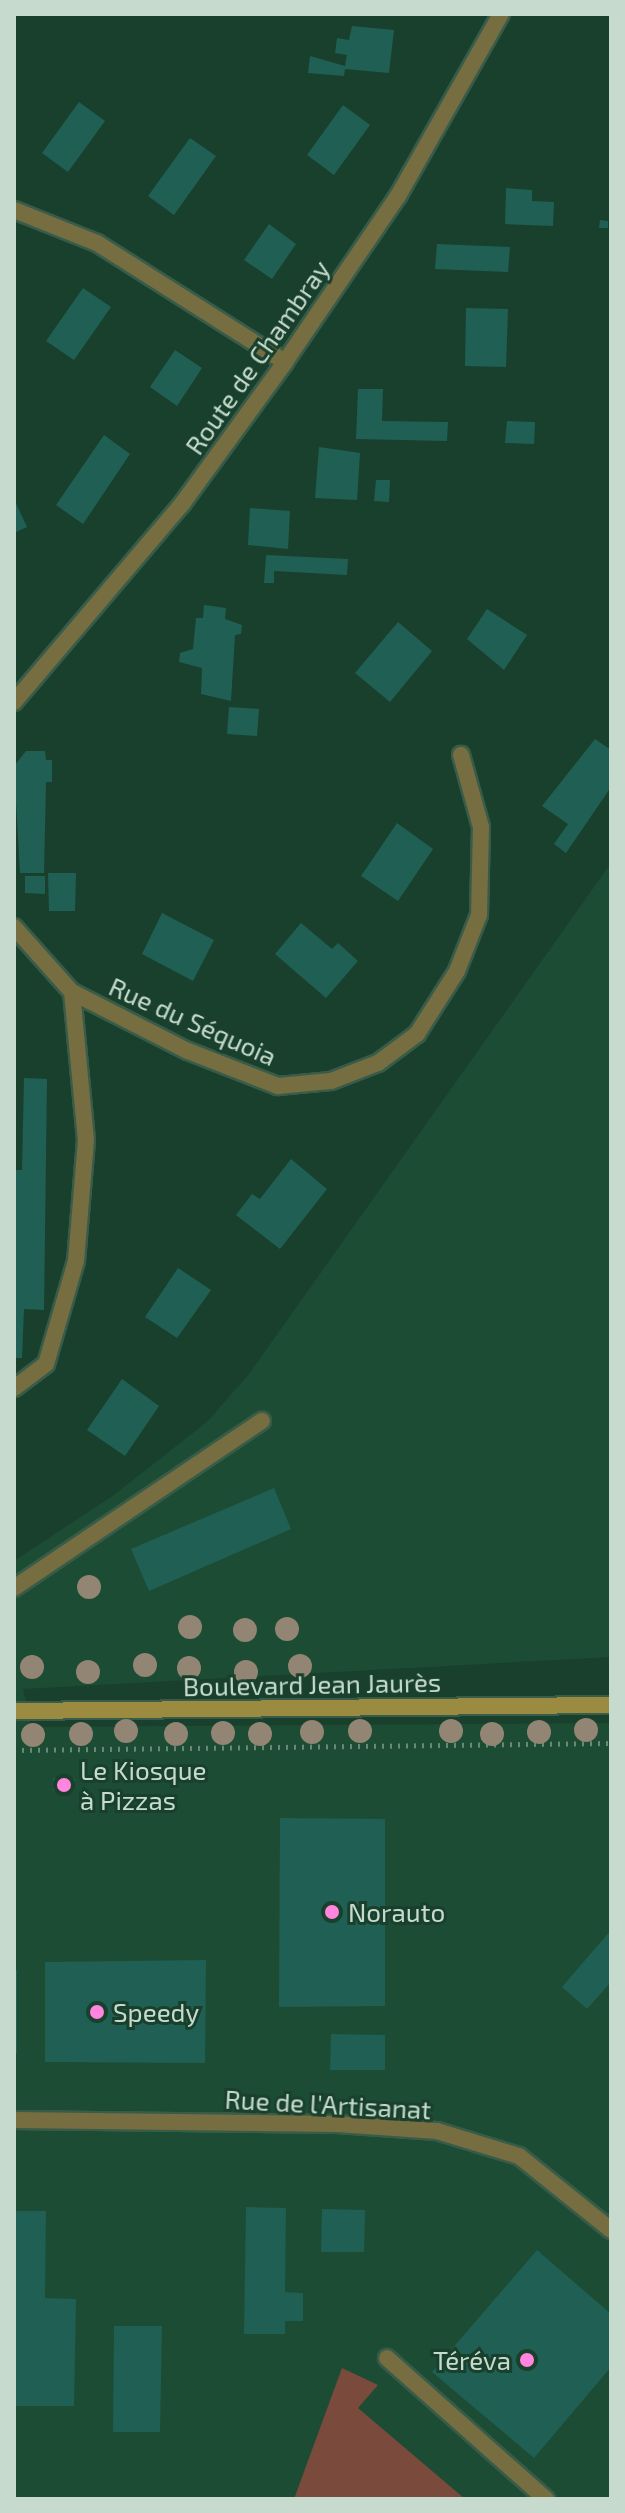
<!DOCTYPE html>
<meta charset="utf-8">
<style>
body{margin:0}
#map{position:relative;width:625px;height:2513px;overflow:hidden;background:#19402c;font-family:"Exo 2",sans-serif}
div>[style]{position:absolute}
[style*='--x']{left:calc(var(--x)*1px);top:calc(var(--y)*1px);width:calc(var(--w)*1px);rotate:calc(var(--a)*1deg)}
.built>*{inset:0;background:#1c4c33}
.green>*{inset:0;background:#7a4a3c}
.building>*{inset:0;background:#205f53}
.path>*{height:5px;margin-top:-2.5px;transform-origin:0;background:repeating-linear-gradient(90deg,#698877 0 2px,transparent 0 8px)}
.roads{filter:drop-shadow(2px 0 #385c49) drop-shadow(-2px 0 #385c49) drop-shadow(0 2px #385c49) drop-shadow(0 -2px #385c49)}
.service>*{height:16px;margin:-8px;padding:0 8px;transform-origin:8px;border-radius:8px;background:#766d40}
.minor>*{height:16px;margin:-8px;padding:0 8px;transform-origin:8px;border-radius:8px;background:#766d40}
.tertiary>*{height:16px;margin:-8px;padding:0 8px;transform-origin:8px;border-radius:8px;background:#766d40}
.secondary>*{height:16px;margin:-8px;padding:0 8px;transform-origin:8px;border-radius:8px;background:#9a8b40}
.trees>*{width:24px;height:24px;margin:-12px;border-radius:50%;background:#928573}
.dots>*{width:22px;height:22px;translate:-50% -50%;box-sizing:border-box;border:4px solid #19402c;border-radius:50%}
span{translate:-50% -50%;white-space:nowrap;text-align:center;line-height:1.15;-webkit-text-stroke:6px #19402c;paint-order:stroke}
.street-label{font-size:26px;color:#c6dbce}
.poi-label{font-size:26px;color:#c6dbce}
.left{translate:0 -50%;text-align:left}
.right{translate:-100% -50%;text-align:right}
.frame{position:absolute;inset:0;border:16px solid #c6dbce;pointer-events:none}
</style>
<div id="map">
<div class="built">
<i style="clip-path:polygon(611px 863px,611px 1657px,23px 1689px,31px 1727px,611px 1723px,611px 2499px,14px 2499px,14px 1561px,114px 1495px,208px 1421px,249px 1374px)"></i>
</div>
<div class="green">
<i style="clip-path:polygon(342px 2368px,378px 2385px,358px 2408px,465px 2499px,294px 2499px)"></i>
</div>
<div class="building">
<i style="clip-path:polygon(352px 26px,394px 30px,389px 73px,345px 69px,344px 76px,308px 73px,310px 56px,345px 66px,347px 55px,335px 53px,337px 38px,349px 40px)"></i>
<i style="clip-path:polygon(79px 102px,105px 121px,68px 172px,42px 153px)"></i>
<i style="clip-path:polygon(343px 105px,370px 125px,334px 175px,307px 155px)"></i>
<i style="clip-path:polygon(190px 138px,216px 156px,174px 215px,148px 196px)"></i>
<i style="clip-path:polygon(506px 188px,532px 190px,532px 201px,554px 202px,553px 226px,505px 224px)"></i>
<i style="clip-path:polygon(600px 220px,608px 221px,608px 228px,599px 228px)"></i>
<i style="clip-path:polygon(269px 224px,296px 244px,272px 279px,244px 260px)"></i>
<i style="clip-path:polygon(437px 244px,510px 247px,508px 272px,435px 269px)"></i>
<i style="clip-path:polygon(83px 288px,111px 307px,74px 360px,46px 341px)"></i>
<i style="clip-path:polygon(466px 308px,508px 309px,506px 367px,465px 366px)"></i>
<i style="clip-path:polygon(175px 350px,202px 368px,177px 406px,150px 387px)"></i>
<i style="clip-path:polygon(358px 389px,383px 389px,382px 421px,448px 422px,447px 441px,356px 439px)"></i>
<i style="clip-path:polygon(507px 421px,535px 422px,534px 444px,505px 443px)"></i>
<i style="clip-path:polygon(104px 435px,130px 454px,83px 524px,56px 505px)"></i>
<i style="clip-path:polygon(319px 447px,360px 453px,357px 500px,315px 498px)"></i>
<i style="clip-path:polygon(376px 480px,390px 480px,389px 502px,374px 501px)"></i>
<i style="clip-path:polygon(14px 499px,27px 527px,14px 533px)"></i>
<i style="clip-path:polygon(250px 508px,290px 511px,288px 549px,248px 545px)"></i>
<i style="clip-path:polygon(266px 555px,348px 559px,347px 575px,274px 571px,274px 583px,264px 583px)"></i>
<i style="clip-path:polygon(204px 605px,226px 608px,225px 619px,242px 625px,241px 634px,235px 635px,231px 701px,201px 694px,202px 668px,179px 662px,180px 653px,193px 649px,196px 618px,203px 618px)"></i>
<i style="clip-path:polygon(487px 609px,527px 635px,504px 670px,467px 639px)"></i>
<i style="clip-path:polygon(398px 622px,432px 651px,390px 702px,355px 673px)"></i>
<i style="clip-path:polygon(229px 707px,259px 709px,257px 736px,227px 734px)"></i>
<i style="clip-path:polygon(595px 739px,611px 750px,611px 787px,566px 853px,554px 844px,568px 824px,542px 806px)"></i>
<i style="clip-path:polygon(26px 751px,45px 751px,46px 760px,52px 760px,52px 782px,46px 782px,44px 873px,20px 873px,14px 766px)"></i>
<i style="clip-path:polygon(397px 823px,433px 849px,398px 901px,361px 876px)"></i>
<i style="clip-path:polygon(48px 873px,76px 873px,75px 911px,49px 911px)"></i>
<i style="clip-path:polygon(25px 876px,45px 876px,45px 894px,25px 893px)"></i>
<i style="clip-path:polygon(162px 913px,214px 940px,193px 981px,142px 954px)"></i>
<i style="clip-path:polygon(301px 923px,332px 949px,338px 943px,358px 961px,326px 998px,275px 954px)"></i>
<i style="clip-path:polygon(24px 1078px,47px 1079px,44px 1310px,24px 1309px,22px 1358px,14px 1358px,14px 1170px,22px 1170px)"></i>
<i style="clip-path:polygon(291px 1159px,327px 1189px,280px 1249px,236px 1215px,252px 1194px,260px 1199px)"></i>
<i style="clip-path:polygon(178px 1268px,211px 1290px,177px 1338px,145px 1317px)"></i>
<i style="clip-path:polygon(122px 1379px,159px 1406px,125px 1456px,87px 1430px)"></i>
<i style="clip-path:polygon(274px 1488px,291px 1529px,149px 1591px,131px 1549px)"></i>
<i style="clip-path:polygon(53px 1778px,75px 1779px,74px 1791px,53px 1791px)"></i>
<i style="clip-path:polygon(280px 1818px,385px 1819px,385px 2006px,279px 2007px)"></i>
<i style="clip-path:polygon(611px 1930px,611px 1982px,587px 2009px,562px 1987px)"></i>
<i style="clip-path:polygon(206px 1960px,205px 2063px,45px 2062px,45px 1962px)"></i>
<i style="clip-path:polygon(14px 1970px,17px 1970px,17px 2053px,14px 2053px)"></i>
<i style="clip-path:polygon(331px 2034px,385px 2035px,385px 2070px,330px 2070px)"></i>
<i style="clip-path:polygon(246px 2207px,286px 2208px,285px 2292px,303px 2293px,303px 2321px,285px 2321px,285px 2334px,244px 2334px)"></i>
<i style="clip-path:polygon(322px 2209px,365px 2210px,364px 2252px,321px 2252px)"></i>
<i style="clip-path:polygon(14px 2211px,46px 2211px,45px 2298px,76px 2299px,74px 2406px,14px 2406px)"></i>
<i style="clip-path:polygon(537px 2250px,611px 2314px,611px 2367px,534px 2458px,432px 2372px)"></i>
<i style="clip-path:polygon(114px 2326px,162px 2326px,160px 2432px,113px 2432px)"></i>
</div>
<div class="path">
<i style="--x:14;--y:1750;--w:597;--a:-0.67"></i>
</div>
<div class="roads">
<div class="service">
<i style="--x:14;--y:1588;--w:299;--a:-34"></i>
<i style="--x:387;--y:2358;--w:213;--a:41.6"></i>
</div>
<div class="minor">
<i style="--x:14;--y:210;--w:89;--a:21.7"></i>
<i style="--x:97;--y:243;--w:222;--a:32.3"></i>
<i style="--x:14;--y:927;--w:87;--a:48.3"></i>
<i style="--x:72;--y:992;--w:149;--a:84.6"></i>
<i style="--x:86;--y:1140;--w:121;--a:94.7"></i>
<i style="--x:76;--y:1261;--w:107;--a:106.2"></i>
<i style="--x:46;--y:1364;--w:40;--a:143"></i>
<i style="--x:72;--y:992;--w:130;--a:27"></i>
<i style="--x:188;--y:1051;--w:97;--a:21.3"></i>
<i style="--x:278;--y:1086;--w:53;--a:-5.4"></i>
<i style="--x:331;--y:1081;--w:50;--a:-21"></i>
<i style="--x:378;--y:1063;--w:49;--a:-36.6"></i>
<i style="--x:417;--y:1034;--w:75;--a:-57.6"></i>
<i style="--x:457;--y:971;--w:60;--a:-68.6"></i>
<i style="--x:479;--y:915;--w:88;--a:-88.7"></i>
<i style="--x:481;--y:827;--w:75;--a:-105.5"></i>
<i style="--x:14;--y:2120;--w:323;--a:0.7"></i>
<i style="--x:337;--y:2124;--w:100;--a:4"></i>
<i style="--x:437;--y:2131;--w:86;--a:17"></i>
<i style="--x:519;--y:2156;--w:118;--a:38.8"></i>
</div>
<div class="tertiary">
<i style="--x:14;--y:702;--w:260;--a:-49.7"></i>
<i style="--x:182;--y:504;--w:175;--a:-54"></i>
<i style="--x:285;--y:362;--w:201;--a:-55.8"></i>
<i style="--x:398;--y:196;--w:209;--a:-60.5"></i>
</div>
<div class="secondary">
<i style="--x:14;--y:1711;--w:597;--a:-0.58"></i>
</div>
</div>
<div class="trees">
<i style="left:89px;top:1587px"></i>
<i style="left:190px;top:1627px"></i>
<i style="left:287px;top:1629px"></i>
<i style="left:245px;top:1630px"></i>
<i style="left:145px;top:1665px"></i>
<i style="left:300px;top:1666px"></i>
<i style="left:32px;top:1667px"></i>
<i style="left:189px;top:1668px"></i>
<i style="left:88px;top:1672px"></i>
<i style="left:246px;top:1672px"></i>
<i style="left:586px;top:1730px"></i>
<i style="left:126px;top:1731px"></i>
<i style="left:360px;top:1731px"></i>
<i style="left:451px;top:1731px"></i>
<i style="left:312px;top:1732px"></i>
<i style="left:539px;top:1732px"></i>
<i style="left:223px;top:1733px"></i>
<i style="left:81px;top:1734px"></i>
<i style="left:176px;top:1734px"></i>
<i style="left:260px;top:1734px"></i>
<i style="left:492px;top:1734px"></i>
<i style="left:33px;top:1735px"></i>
</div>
<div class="dots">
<i style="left:64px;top:1785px;background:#ff85df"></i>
<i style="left:332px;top:1912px;background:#ff85df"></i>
<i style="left:97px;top:2012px;background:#ff85df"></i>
<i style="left:527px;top:2360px;background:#ff85df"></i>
</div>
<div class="street-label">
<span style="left:257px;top:357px;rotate:-55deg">Route de Chambray</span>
<span style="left:193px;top:1021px;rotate:24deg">Rue du Séquoia</span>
<span style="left:312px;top:1684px;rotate:-1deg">Boulevard Jean Jaurès</span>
<span style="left:328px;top:2104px;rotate:3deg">Rue de l'Artisanat</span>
</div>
<div class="poi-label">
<span class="left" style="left:80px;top:1785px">Le Kiosque<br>à Pizzas</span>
<span class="left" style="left:348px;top:1912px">Norauto</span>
<span class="left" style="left:113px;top:2012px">Speedy</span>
<span class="right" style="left:511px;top:2360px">Téréva</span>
</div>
<div class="frame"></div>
</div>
